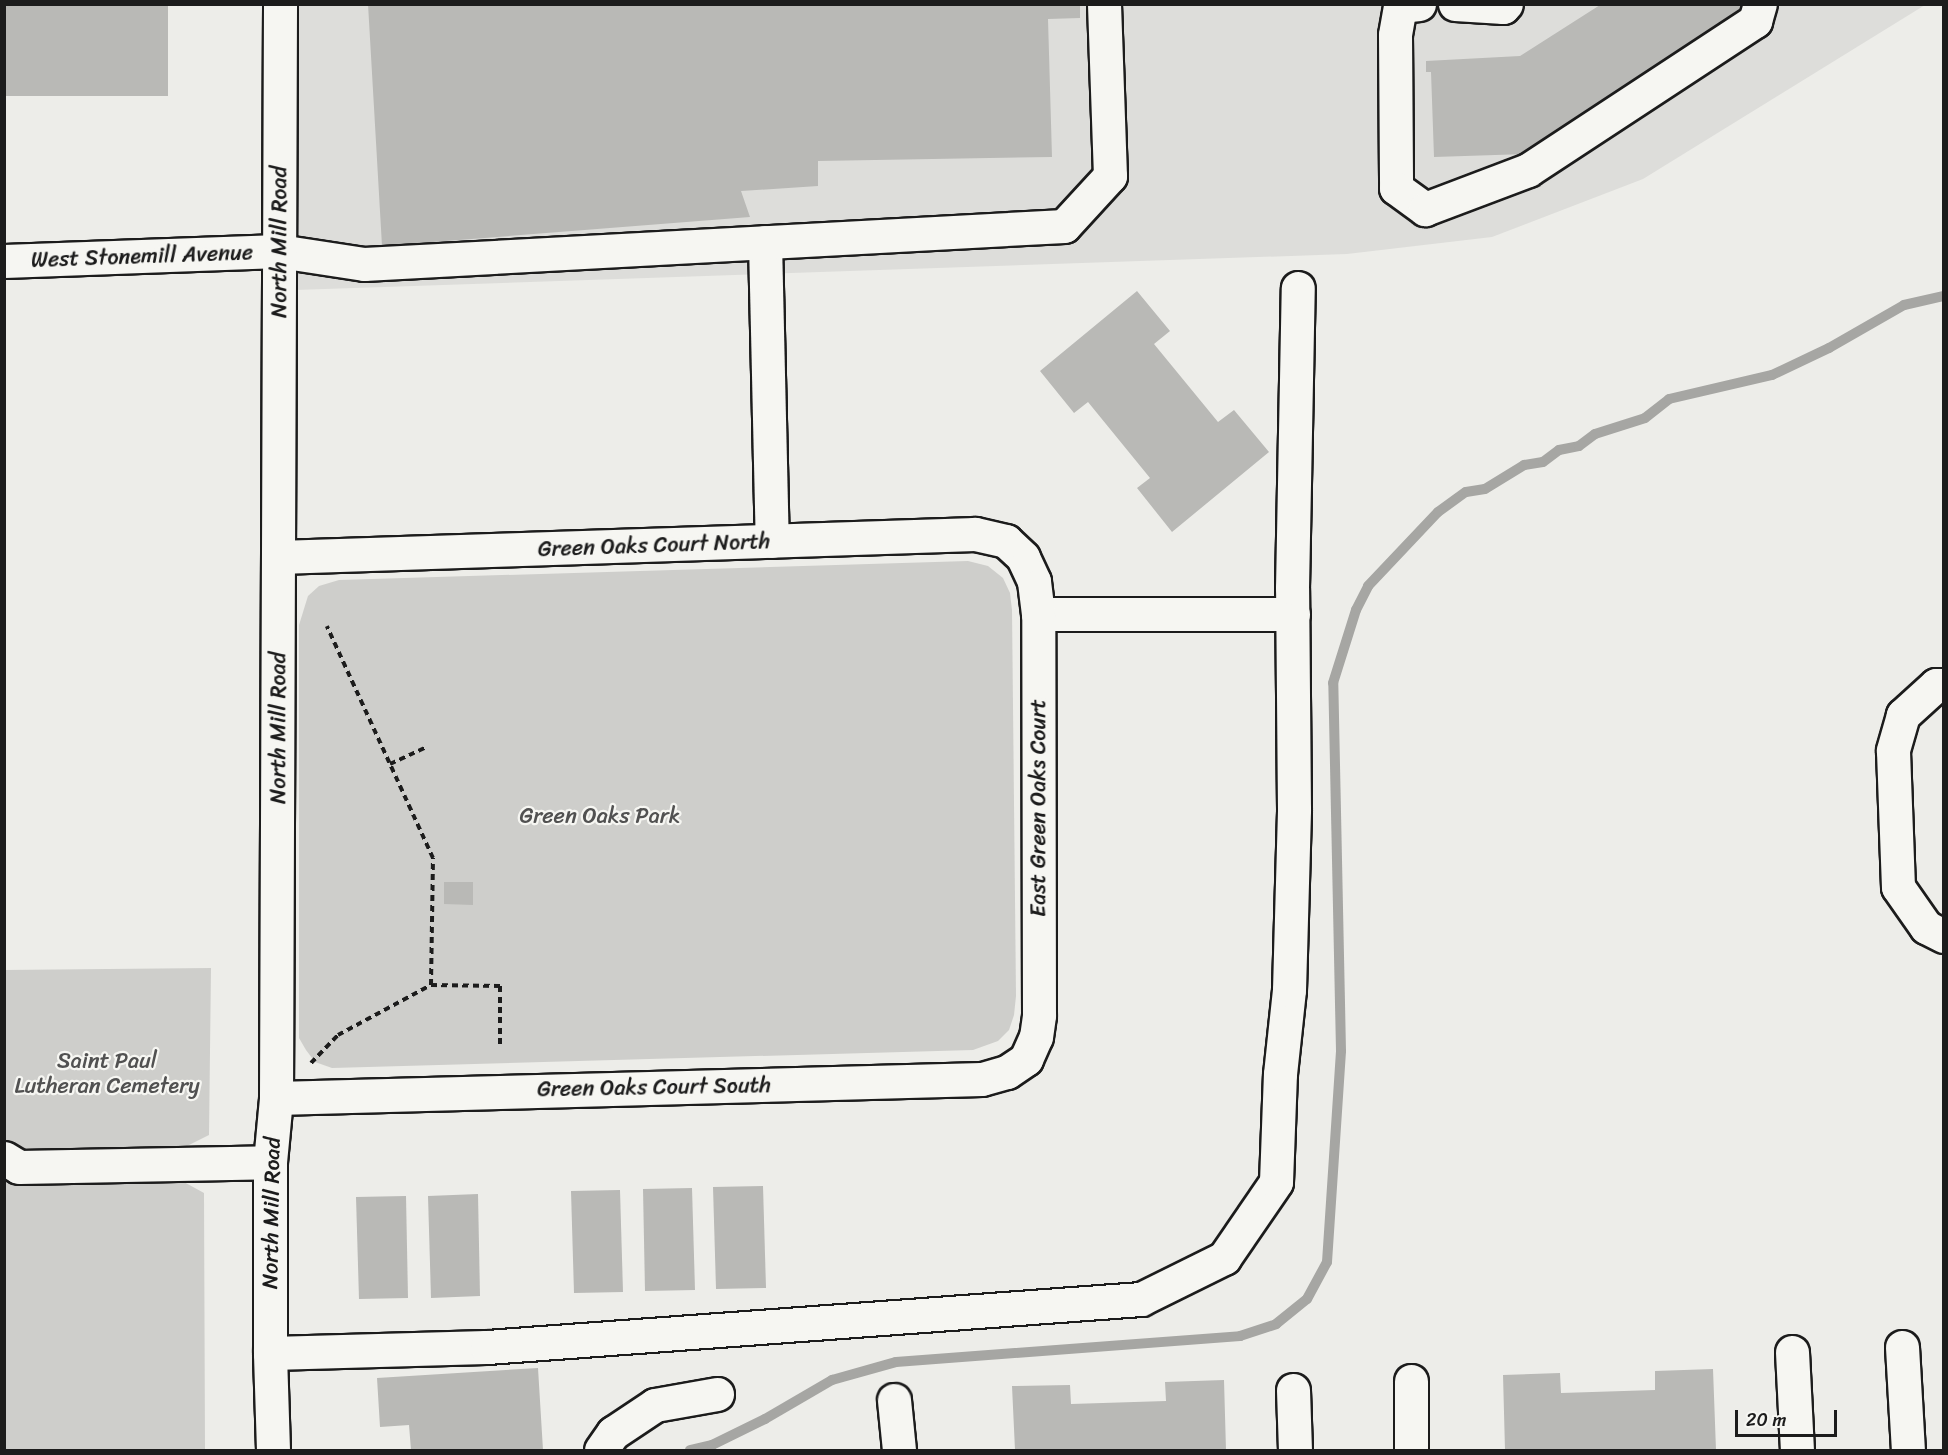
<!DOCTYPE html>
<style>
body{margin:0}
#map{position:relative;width:1948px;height:1455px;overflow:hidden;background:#edede9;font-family:Sriracha,sans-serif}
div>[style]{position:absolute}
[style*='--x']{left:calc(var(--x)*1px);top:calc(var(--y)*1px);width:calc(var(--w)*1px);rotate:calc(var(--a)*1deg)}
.built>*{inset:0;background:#ddddda}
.green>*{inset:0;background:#cececb}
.stream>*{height:10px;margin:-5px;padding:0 5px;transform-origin:5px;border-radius:5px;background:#a6a6a3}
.building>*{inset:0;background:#b9b9b6}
.path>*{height:4px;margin-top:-2px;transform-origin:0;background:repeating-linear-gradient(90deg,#1c1c1c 0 6px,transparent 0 10.5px)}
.roads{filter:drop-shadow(2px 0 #1c1c1c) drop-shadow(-2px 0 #1c1c1c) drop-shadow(0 2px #1c1c1c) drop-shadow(0 -2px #1c1c1c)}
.minor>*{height:33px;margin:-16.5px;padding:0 16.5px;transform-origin:16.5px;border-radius:16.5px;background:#f6f6f2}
span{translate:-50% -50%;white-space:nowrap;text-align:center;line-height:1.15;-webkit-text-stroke:4.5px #f6f6f2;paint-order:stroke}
.street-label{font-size:22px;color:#1c1c1c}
.park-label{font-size:22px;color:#515151}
.frame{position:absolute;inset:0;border:6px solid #1c1c1c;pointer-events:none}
.scale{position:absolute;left:1735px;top:1410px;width:102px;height:27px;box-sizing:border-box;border:3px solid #1c1c1c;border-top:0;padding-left:8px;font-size:18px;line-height:21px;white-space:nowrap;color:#1c1c1c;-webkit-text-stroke:4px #f6f6f2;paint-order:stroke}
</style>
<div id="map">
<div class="built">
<i style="clip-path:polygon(295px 5px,1925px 5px,1643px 179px,1492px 237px,1347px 254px,295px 290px)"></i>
</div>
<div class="green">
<i style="clip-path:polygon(968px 561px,988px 566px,1003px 578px,1010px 593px,1012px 610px,1016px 996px,1014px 1015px,1009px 1030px,998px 1041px,973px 1050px,332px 1068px,315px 1062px,306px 1050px,299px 1038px,299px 625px,308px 596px,319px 586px,339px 580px)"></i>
<i style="clip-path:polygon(211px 968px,209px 1135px,173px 1153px,173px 1176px,204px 1193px,205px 1450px,5px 1450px,4px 970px)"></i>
</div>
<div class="stream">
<i style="--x:690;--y:1450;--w:23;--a:-13"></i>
<i style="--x:712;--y:1445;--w:59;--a:-26.1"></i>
<i style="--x:765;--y:1419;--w:78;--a:-30.2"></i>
<i style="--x:832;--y:1380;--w:66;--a:-15.7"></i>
<i style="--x:896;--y:1362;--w:345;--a:-4.3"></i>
<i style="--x:1240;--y:1336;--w:38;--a:-18"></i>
<i style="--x:1276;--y:1324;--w:40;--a:-39"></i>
<i style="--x:1307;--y:1299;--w:42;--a:-61.6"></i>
<i style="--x:1327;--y:1262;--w:211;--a:-86.2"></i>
<i style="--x:1341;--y:1051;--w:368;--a:-91.2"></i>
<i style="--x:1333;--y:683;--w:77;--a:-72.5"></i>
<i style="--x:1356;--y:610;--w:27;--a:-63"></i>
<i style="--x:1368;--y:586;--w:102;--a:-46.6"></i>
<i style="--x:1438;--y:512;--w:34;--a:-36"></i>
<i style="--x:1466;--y:492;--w:19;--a:-9"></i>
<i style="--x:1485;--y:489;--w:46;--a:-31.6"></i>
<i style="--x:1524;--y:465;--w:19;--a:-9"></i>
<i style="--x:1543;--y:462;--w:20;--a:-37"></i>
<i style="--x:1559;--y:450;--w:20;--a:-11"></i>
<i style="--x:1579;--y:446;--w:20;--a:-37"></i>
<i style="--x:1595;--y:434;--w:52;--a:-17.7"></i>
<i style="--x:1645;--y:418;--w:31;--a:-38"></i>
<i style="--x:1669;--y:399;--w:106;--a:-13.1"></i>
<i style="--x:1772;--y:375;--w:63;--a:-25.3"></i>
<i style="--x:1829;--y:348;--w:86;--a:-29.8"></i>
<i style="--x:1904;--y:305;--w:41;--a:-12.7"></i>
</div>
<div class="building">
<i style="clip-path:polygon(368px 4px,1080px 4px,1080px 18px,1048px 19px,1052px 157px,818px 161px,818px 186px,741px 191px,750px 217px,382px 246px)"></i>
<i style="clip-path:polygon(4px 5px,168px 5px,168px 96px,4px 96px)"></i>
<i style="clip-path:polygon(1600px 5px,1745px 5px,1747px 7px,1526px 154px,1434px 157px,1431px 72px,1426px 72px,1426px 61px,1520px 56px)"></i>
<i style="clip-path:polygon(1137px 291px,1170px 331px,1154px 344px,1218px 422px,1234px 410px,1269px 452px,1172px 532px,1137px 488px,1150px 478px,1088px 402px,1074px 413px,1040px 371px)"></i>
<i style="clip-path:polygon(444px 882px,473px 882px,473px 905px,444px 904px)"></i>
<i style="clip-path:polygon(763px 1186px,766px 1288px,716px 1289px,713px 1187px)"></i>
<i style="clip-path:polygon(692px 1188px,695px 1290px,645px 1291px,643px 1189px)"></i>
<i style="clip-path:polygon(620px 1190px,623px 1292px,574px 1293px,571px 1191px)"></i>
<i style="clip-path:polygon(478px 1194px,480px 1296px,431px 1298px,428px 1196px)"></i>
<i style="clip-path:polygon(406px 1196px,408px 1298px,359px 1299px,356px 1197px)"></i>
<i style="clip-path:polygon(538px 1368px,543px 1450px,411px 1450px,409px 1425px,380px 1427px,377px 1378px)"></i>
<i style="clip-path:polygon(1713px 1369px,1716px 1450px,1505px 1450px,1503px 1375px,1560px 1373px,1561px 1393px,1655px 1390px,1655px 1371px)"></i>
<i style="clip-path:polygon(1224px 1380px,1226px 1450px,1015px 1450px,1012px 1386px,1070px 1385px,1071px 1404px,1166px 1401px,1165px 1382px)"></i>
</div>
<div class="path">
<i style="--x:390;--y:764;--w:38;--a:-25"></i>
<i style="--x:431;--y:985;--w:69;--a:0.8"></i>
<i style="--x:500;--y:986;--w:59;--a:90"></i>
<i style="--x:311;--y:1063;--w:39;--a:-46"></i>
<i style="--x:338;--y:1035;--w:106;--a:-28.3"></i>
<i style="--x:431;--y:985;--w:127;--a:-89.1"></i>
<i style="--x:433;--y:858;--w:255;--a:-114.6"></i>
</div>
<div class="roads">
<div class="minor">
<i style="--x:1419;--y:4;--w:19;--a:174"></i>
<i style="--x:1400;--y:6;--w:29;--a:100"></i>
<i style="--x:1395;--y:35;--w:153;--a:89.6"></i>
<i style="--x:1396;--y:188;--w:36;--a:36"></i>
<i style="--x:1425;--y:209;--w:110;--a:-20.7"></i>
<i style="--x:1528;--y:170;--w:272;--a:-33.3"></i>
<i style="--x:1755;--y:21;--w:18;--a:-74"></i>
<i style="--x:1455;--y:4;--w:48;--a:3.6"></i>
<i style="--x:1503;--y:7;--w:4;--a:-45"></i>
<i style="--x:765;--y:242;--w:299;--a:88.7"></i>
<i style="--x:4;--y:261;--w:275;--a:-2.1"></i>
<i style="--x:279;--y:251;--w:86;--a:8.7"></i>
<i style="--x:364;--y:264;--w:701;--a:-3.11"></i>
<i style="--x:1064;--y:226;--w:68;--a:-47.4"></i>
<i style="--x:1110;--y:176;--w:172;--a:-92"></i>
<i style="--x:1038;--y:614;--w:255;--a:0"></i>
<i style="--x:1944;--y:685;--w:8;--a:180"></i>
<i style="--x:1936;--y:685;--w:45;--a:137.7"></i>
<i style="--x:1903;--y:715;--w:37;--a:106"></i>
<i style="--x:1893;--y:751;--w:136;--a:87.9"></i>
<i style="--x:1898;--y:887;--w:49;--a:55"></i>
<i style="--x:1926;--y:927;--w:20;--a:27"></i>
<i style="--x:276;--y:1098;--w:706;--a:-1.54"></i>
<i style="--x:982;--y:1079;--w:26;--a:-16"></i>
<i style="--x:1007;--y:1072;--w:23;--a:-34"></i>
<i style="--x:1026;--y:1059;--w:24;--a:-66"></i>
<i style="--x:1036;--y:1037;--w:22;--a:-82"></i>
<i style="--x:1039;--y:1015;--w:401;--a:-90.1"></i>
<i style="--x:1038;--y:614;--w:33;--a:-97"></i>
<i style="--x:1034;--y:581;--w:26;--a:-115"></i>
<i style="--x:1023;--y:557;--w:23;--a:-137"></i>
<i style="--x:1006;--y:541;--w:32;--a:-167"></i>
<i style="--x:975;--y:534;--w:697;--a:178.11"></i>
<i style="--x:4;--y:1158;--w:17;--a:31"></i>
<i style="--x:19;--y:1167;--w:251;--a:-1.1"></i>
<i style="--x:1902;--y:1347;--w:103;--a:86.7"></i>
<i style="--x:1792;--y:1352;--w:98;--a:87.1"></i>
<i style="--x:270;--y:1353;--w:217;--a:-1.6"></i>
<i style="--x:487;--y:1347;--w:656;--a:-4.2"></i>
<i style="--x:1141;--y:1299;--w:93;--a:-26.3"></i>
<i style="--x:1224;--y:1258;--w:92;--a:-55.6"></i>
<i style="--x:1276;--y:1182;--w:108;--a:-87.9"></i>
<i style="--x:1280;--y:1074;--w:84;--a:-83.9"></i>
<i style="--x:1289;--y:990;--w:181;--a:-88.4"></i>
<i style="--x:1294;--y:809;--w:221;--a:-90.5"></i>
<i style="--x:1292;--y:588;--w:300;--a:-88.9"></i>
<i style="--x:1411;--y:1381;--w:69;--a:90"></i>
<i style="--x:1293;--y:1390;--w:60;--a:88.1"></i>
<i style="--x:894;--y:1400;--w:50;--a:84.3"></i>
<i style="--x:273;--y:1450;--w:97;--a:-91.8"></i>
<i style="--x:270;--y:1353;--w:191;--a:-90"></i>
<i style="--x:270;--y:1162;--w:64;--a:-84.6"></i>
<i style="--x:276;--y:1098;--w:1094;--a:-89.79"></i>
<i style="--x:601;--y:1450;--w:21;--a:-55"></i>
<i style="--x:613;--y:1433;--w:50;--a:-33.7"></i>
<i style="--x:655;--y:1405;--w:63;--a:-10.1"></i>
</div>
</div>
<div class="street-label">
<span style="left:279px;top:242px;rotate:-90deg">North Mill Road</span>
<span style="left:142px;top:256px;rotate:-2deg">West Stonemill Avenue</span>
<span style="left:654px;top:545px;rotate:-2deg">Green Oaks Court North</span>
<span style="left:278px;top:728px;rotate:-90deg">North Mill Road</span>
<span style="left:1038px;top:808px;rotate:-90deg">East Green Oaks Court</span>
<span style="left:654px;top:1087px;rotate:-1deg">Green Oaks Court South</span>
<span style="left:271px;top:1213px;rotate:-89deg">North Mill Road</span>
</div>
<div class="park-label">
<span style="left:600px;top:816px">Green Oaks Park</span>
<span style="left:107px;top:1073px">Saint Paul<br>Lutheran Cemetery</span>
</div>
<div class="frame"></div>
<div class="scale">20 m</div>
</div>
